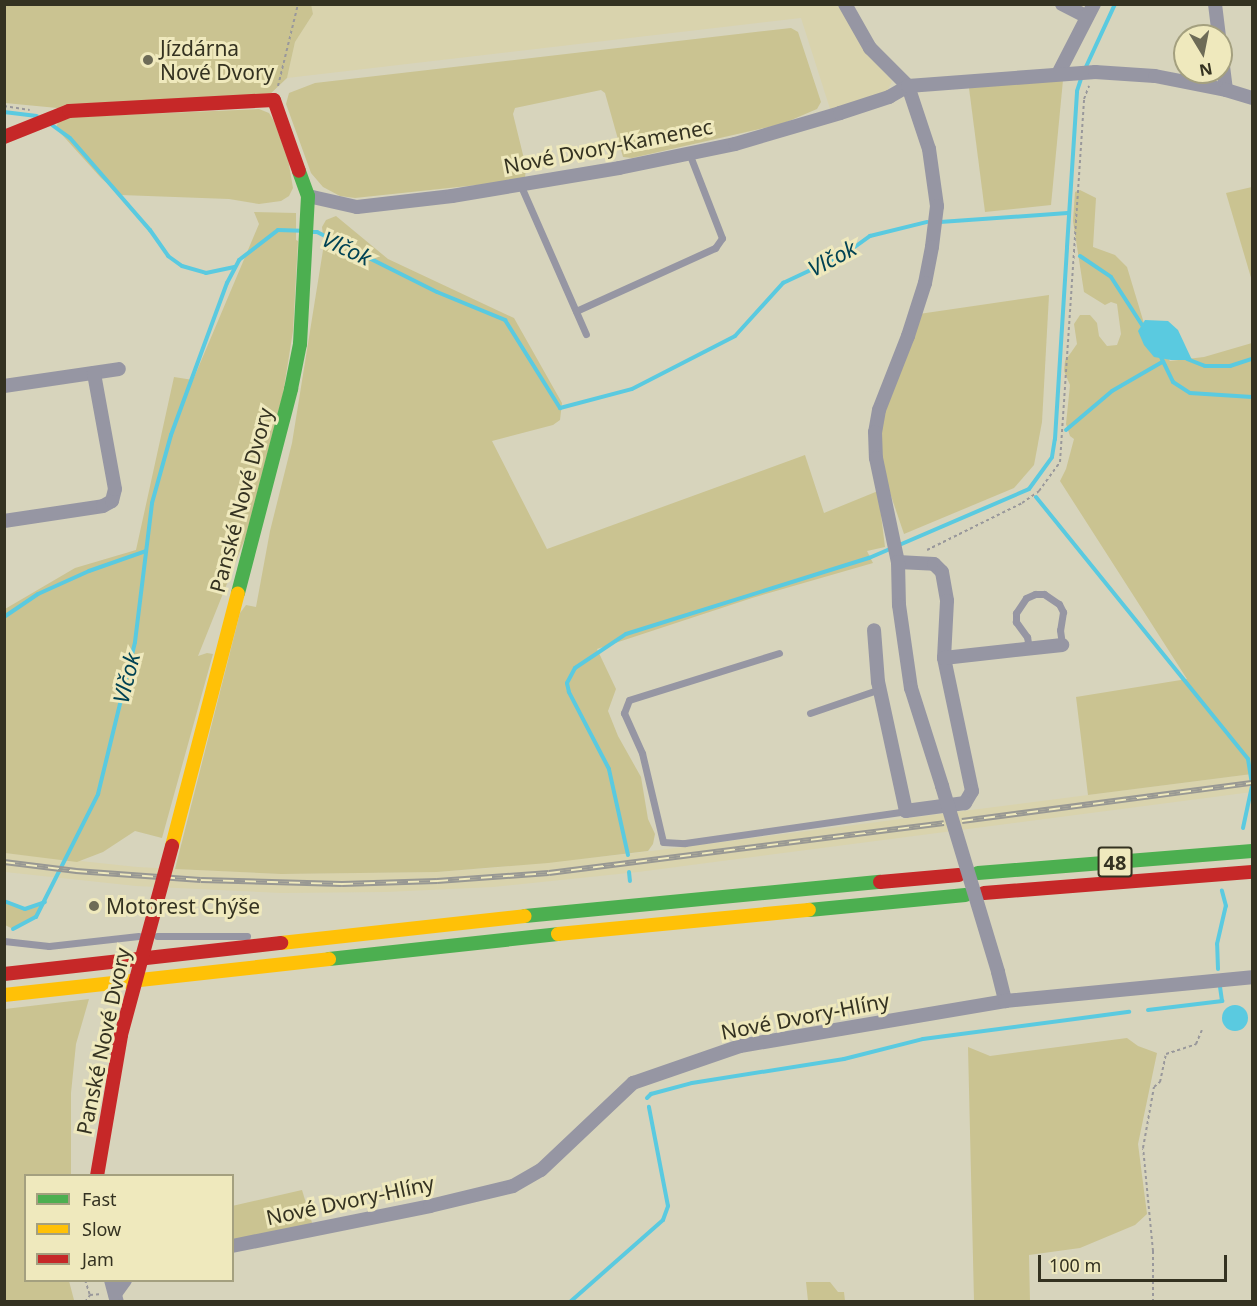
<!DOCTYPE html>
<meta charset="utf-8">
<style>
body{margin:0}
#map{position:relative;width:1257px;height:1306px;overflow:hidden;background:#d7d4bc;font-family:"Noto Sans",sans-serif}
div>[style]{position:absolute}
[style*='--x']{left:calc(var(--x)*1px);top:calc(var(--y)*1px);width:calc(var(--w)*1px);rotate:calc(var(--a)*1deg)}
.built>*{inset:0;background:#d9d3ad}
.green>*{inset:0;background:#cac391}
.water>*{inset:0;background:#5acae0}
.round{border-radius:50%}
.stream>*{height:4px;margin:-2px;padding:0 2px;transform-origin:2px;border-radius:2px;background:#5acae0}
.path>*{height:2px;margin-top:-1px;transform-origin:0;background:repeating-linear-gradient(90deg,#99989b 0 3px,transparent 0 6px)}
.lane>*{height:7px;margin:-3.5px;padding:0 3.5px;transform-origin:3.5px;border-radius:3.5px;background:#9696a3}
.street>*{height:14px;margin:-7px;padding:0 7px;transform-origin:7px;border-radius:7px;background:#9696a3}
.fast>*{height:14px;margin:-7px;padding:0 7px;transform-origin:7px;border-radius:7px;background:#4caf50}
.slow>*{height:14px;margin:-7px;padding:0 7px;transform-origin:7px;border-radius:7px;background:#ffc107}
.jam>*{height:14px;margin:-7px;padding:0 7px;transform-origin:7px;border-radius:7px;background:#c62828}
.rail>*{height:6px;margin-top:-3px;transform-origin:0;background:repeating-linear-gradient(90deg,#efe9bd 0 11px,#989893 0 22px);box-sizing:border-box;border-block:2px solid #989893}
.street-bridge>*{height:14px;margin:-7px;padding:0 7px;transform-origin:7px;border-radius:7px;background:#9696a3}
.jam-bridge>*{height:14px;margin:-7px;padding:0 7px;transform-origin:7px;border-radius:7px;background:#c62828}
.dots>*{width:16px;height:16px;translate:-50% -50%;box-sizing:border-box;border:3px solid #efe9bd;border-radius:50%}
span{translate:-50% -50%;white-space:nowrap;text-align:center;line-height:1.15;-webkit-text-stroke:6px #efe9bd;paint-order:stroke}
.shield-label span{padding:2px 4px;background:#efe9bd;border:2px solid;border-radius:4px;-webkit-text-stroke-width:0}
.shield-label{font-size:20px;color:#343221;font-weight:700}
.poi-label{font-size:21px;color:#343221}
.left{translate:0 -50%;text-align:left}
.street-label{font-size:21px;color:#343221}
.water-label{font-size:22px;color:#004253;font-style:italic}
.frame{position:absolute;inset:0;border:6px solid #343221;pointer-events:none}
.legend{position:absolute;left:24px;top:1174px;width:210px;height:108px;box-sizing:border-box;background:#efe9bd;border:2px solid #a4a07f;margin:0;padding:8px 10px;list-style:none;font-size:18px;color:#343221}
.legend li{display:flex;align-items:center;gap:12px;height:30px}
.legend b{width:30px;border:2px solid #a4a07f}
.north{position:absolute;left:1173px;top:24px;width:60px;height:60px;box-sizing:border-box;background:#efe9bd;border:2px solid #a4a07f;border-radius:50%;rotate:170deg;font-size:16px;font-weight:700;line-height:24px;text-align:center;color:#343221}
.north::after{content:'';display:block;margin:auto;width:21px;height:27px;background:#6d6b57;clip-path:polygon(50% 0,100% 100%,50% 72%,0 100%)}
.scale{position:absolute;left:1038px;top:1255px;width:189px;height:27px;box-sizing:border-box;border:3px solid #343221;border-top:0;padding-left:8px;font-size:18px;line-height:21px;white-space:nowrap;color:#343221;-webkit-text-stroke:4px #efe9bd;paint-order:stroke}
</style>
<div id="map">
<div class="built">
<i style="clip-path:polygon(842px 4px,865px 50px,892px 81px,886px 94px,831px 112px,801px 18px,287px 78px,295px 42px,313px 14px,311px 5px)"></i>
<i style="clip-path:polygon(1252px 774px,1252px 792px,638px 872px,493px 887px,386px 892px,281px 893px,136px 886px,5px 872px,5px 853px,137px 867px,281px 874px,437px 872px,491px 868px,636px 853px)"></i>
</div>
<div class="green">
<i style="clip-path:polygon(311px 4px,313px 14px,295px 42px,287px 78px,267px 97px,68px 109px,5px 103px,4px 5px)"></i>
<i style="clip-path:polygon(791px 28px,798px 32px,821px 102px,817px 109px,782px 124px,632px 158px,623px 157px,605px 93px,601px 90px,515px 108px,513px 114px,526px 167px,525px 178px,515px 181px,355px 198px,340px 196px,323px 187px,311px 173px,286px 104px,289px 93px,315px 83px)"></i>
<i style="clip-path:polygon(1063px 80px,1051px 205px,985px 212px,969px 88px)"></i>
<i style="clip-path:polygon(259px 109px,269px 113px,274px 121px,288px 159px,293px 188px,289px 196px,281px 201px,259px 204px,229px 199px,121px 195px,101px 178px,56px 128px,58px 122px,73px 117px)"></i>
<i style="clip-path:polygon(1252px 187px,1252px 281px,1226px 193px)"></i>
<i style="clip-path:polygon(1080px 190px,1096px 198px,1093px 247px,1115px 255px,1127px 267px,1146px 330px,1170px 361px,1204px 357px,1252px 343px,1252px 774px,1088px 795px,1076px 697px,1187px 679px,1060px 481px,1066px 469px,1074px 439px,1070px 436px,1066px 424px,1070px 385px,1064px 371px,1065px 361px,1077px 344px,1074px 324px,1080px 315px,1090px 315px,1097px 323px,1099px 336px,1107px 346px,1117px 345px,1121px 334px,1117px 304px,1111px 302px,1105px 305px,1084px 292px,1073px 221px,1075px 192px)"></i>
<i style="clip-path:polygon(254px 212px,296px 213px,296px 240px,298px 241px,293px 331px,283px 394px,246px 536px,198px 656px,207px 653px,213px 654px,162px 838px,135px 831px,103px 852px,77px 862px,5px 853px,5px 609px,75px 568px,136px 550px,174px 377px,193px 380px,259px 224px)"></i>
<i style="clip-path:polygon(336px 216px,388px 259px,514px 318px,562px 403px,560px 420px,553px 425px,492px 441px,547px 549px,805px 455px,824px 513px,878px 491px,885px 547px,867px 551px,873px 563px,752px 598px,597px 649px,616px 689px,608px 711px,618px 736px,641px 777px,648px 819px,655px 834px,653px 844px,648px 851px,548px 863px,437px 872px,281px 874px,175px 869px,240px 613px,246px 605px,256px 607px,270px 531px,292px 443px,324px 244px,322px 227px,326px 220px)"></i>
<i style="clip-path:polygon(1049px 295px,1042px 422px,1034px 465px,1014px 488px,904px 534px,887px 484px,878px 440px,883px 410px,919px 314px)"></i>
<i style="clip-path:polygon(4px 901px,25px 909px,45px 901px,36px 917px,13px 929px,5px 925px)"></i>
<i style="clip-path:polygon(89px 999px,76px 1044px,71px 1093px,71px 1175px,26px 1176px,26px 1280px,69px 1281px,74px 1300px,98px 1301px,5px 1301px,5px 1009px)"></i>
<i style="clip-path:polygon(1127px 1038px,1138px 1046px,1157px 1053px,1138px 1144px,1147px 1214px,1135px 1225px,1080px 1248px,1029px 1255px,1030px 1301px,974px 1301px,968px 1047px,990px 1056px)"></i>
<i style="clip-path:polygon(302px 1190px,313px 1226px,233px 1243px,232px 1206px)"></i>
<i style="clip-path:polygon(806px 1282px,830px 1282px,838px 1292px,844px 1292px,845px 1301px,808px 1301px)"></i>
</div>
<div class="water">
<i style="clip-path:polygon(1145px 320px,1168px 321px,1178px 330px,1192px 360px,1171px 360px,1154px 357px,1144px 345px,1138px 331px)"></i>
<i class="round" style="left:1222px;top:1005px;width:26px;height:26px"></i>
</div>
<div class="stream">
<i style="--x:1085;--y:69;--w:72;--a:-65.2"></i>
<i style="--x:4;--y:112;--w:33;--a:7"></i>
<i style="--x:52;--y:125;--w:22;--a:36"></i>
<i style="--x:70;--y:138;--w:122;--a:49"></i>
<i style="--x:150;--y:230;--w:32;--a:55"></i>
<i style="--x:168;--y:256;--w:17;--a:36"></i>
<i style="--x:182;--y:266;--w:25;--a:16"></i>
<i style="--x:206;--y:273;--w:29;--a:-12"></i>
<i style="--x:940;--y:222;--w:128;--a:-4"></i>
<i style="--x:311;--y:232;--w:6;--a:0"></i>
<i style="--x:317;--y:232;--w:134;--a:26.6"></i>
<i style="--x:437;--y:292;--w:74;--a:22.4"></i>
<i style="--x:505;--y:320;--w:104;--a:58"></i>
<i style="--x:560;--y:408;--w:74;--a:-14.8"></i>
<i style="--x:632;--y:389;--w:116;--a:-27.2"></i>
<i style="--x:735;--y:336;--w:72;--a:-47.8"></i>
<i style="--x:783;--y:283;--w:68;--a:-25.1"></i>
<i style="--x:845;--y:254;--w:31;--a:-36"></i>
<i style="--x:870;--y:236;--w:59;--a:-13.8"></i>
<i style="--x:1067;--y:247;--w:156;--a:-86.3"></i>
<i style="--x:1077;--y:91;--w:16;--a:-72"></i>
<i style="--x:1080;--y:256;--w:37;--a:34"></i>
<i style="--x:1111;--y:277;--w:61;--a:57.1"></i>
<i style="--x:1159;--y:353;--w:32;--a:64"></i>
<i style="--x:1173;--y:382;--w:20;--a:33"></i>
<i style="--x:1190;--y:393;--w:62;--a:3.7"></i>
<i style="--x:1187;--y:359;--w:19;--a:21"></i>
<i style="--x:1205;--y:366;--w:25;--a:0"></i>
<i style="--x:1230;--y:366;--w:23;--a:-18"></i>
<i style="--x:1066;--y:430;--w:60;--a:-40.3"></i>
<i style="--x:1112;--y:391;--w:58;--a:-30.1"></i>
<i style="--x:1036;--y:497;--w:337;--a:51"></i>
<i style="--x:1248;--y:759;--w:24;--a:81"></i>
<i style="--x:4;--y:617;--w:41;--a:-34.1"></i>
<i style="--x:38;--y:594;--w:56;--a:-24.3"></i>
<i style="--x:89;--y:571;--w:60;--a:-19.3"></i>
<i style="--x:1243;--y:828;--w:43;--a:-77.9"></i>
<i style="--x:628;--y:855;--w:88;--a:-102.5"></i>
<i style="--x:609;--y:769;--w:87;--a:-117.5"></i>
<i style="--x:569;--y:692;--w:9;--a:-103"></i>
<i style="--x:567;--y:683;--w:17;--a:-62"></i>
<i style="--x:575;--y:668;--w:61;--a:-33.7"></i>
<i style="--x:626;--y:634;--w:255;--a:-17.4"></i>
<i style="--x:869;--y:558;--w:174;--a:-23.3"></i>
<i style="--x:1029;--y:489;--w:39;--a:-54"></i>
<i style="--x:1052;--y:457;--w:18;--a:-81"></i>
<i style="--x:1055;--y:439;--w:192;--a:-86.4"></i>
<i style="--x:629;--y:872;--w:9;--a:84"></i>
<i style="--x:4;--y:901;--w:22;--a:21"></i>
<i style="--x:25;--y:909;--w:21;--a:-19"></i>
<i style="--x:13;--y:929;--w:26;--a:-28"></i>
<i style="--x:36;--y:917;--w:138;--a:-63.2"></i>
<i style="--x:98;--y:794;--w:156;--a:-76.3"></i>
<i style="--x:135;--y:642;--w:140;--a:-83"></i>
<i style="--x:152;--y:503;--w:71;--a:-74.4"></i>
<i style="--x:171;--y:435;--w:162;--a:-69.8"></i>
<i style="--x:227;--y:283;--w:26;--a:-62"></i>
<i style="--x:239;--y:260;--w:49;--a:-37.6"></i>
<i style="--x:278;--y:230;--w:23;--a:2"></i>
<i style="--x:1218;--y:969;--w:25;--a:-92"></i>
<i style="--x:1217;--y:944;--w:39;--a:-77"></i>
<i style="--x:1226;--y:906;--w:16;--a:-105"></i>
<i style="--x:1148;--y:1010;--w:75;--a:-6.9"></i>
<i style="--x:1222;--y:1001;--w:15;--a:-98"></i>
<i style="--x:647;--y:1098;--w:6;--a:-45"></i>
<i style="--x:651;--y:1094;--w:42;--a:-15"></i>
<i style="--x:692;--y:1083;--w:154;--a:-9"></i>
<i style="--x:844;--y:1059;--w:81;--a:-14.2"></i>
<i style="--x:923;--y:1039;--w:208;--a:-7.5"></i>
<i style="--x:570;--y:1302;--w:124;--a:-41.4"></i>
<i style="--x:663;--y:1220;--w:15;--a:-70"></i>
<i style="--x:668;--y:1206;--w:101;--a:-100.9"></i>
</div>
<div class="path">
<i style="--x:278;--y:86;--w:84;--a:-76.3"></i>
<i style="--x:4;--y:106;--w:26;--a:9"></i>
<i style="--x:927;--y:550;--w:106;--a:-26.3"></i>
<i style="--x:1022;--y:503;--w:21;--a:-35"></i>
<i style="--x:1039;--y:491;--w:36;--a:-54"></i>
<i style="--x:1060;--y:462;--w:364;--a:-86.2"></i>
<i style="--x:1084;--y:99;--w:14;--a:-69"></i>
<i style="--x:85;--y:1280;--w:16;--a:72"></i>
<i style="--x:90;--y:1295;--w:12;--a:-5"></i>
<i style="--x:85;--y:1302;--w:9;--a:-54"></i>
<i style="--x:1153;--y:1302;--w:51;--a:-90"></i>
<i style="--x:1153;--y:1251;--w:103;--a:-95.5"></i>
<i style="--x:1143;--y:1148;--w:62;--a:-79.8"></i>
<i style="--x:1154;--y:1087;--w:8;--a:-40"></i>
<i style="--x:1160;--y:1082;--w:29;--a:-78"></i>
<i style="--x:1166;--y:1054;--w:32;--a:-18"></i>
<i style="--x:1196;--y:1044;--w:15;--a:-67"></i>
</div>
<div class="lane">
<i style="--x:520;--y:184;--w:164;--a:66.3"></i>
<i style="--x:576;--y:311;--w:153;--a:-24.4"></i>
<i style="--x:715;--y:248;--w:12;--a:-55"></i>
<i style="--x:722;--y:238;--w:91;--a:-111.2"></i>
<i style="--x:1029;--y:649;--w:12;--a:-99"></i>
<i style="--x:1027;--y:637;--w:19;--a:-126"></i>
<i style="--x:1016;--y:622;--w:9;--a:-90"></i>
<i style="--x:1016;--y:613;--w:18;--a:-56"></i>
<i style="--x:1026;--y:598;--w:10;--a:-24"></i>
<i style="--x:1035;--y:594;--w:9;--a:0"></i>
<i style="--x:1044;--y:594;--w:18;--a:34"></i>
<i style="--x:1059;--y:604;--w:9;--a:63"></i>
<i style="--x:1063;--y:612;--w:18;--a:99"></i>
<i style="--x:1060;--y:630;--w:15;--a:82"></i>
<i style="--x:779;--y:653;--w:157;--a:162.6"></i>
<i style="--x:629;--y:700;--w:14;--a:111"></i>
<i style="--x:624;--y:713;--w:44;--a:65.8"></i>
<i style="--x:642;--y:753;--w:91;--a:76.7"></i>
<i style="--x:663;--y:842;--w:22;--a:3"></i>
<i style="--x:685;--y:843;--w:223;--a:-8.2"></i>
<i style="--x:810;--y:713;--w:74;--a:-18.9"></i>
<i style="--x:157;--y:936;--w:90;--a:0"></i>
<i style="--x:4;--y:941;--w:45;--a:6.3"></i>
<i style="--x:49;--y:946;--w:90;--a:-6.4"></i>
</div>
<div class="street">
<i style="--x:845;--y:4;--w:51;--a:60.4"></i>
<i style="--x:870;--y:48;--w:54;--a:45"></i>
<i style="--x:908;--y:86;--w:66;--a:71.6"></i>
<i style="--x:929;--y:149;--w:58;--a:82"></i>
<i style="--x:937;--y:206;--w:41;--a:97"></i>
<i style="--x:932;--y:247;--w:37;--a:101"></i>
<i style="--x:925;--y:283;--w:56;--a:107.8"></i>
<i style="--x:908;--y:336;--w:79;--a:111.4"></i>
<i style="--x:879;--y:410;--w:22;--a:100"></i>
<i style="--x:875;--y:432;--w:26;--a:88"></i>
<i style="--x:876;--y:458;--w:106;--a:78.1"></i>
<i style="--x:898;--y:562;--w:36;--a:3"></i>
<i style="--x:934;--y:564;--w:11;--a:45"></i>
<i style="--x:942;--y:572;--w:29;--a:80"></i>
<i style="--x:947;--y:601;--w:57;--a:93"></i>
<i style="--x:944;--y:658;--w:136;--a:78.1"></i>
<i style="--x:972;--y:791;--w:14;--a:120"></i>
<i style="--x:965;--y:803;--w:60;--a:172.3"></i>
<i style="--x:906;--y:811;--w:132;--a:-102.2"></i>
<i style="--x:878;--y:682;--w:52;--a:-94.4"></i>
<i style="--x:1062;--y:4;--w:28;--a:27"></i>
<i style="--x:1215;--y:4;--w:32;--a:83"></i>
<i style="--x:1221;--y:50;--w:40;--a:82.9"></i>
<i style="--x:1058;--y:74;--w:79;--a:-62.8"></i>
<i style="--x:308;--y:196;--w:50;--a:12.7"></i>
<i style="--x:357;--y:207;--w:96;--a:-6.6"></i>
<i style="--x:452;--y:196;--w:169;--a:-9.5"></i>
<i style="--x:619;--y:168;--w:118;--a:-11.7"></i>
<i style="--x:735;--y:144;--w:109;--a:-16.4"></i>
<i style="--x:840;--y:113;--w:52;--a:-18.1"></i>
<i style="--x:889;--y:97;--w:22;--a:-30"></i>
<i style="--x:908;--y:86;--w:188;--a:-4.3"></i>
<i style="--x:1095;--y:72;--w:60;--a:3.8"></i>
<i style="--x:1155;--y:76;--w:72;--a:11.2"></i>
<i style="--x:1226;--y:90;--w:27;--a:17"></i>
<i style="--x:4;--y:386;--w:116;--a:-8.4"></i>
<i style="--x:4;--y:521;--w:100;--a:-8.6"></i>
<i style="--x:103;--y:506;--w:10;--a:-29"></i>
<i style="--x:112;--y:501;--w:12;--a:-76"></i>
<i style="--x:115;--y:489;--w:118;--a:-100.3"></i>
<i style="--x:898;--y:562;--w:43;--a:88.7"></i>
<i style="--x:899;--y:605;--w:84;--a:81.8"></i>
<i style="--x:911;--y:688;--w:103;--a:72.4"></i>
<i style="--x:944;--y:658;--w:119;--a:-6.3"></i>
<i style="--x:998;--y:972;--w:30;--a:76"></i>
<i style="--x:232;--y:1246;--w:202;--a:-11.4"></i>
<i style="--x:430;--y:1206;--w:85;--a:-13.5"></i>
<i style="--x:513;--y:1186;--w:32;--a:-30"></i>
<i style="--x:541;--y:1170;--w:127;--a:-43.4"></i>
<i style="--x:633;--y:1083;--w:113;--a:-19.1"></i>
<i style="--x:740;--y:1046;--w:269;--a:-9.6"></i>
<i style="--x:1005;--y:1001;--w:248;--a:-5.5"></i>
<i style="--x:111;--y:1280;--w:23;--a:75"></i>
<i style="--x:115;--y:1294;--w:17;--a:-54"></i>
</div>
<div class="fast">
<i style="--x:238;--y:593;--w:211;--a:-75.4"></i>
<i style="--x:291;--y:389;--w:46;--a:-78.7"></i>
<i style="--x:300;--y:344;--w:148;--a:-86.9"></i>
<i style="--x:308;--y:196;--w:27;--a:-110"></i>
<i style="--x:978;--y:873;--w:275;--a:-4.6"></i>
<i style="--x:809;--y:910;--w:157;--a:-5.5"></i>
<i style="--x:525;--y:916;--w:357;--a:-5.5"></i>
<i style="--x:329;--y:959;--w:230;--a:-6.2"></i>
</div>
<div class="slow">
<i style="--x:172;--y:846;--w:261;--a:-75.4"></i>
<i style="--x:558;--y:934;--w:252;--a:-5.5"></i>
<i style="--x:281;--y:943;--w:245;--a:-6.3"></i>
<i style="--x:4;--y:995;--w:327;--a:-6.3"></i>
</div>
<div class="jam">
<i style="--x:4;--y:137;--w:70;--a:-21.8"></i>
<i style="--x:69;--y:111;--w:205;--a:-3.1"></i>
<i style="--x:274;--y:100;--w:75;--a:70.6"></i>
<i style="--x:880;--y:882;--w:79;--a:-5.1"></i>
<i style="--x:984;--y:893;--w:269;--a:-4.5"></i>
<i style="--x:4;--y:974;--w:279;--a:-6.4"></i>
<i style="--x:97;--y:1176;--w:143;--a:-80.3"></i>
</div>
<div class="rail">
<i style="--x:962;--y:821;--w:292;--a:-7.5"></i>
<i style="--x:4;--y:862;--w:73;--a:7.1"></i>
<i style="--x:76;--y:871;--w:125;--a:4.1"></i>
<i style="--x:201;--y:880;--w:141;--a:1.6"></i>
<i style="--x:342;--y:884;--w:95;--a:-1.8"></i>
<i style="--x:437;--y:881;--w:112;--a:-4.1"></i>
<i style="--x:549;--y:873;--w:398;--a:-7.2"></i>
</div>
<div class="street-bridge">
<i style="--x:942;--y:786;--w:194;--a:73.2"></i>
</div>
<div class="jam-bridge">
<i style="--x:121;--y:1035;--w:196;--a:-74.9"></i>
</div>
<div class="dots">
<i style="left:148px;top:60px;background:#6d6b57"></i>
<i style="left:94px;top:906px;background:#6d6b57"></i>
</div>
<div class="shield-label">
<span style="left:1115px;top:862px">48</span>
</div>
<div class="poi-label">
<span class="left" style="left:160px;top:60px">Jízdárna<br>Nové Dvory</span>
<span class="left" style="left:106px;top:906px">Motorest Chýše</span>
</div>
<div class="street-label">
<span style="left:608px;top:146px;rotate:-11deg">Nové Dvory-Kamenec</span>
<span style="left:241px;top:500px;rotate:-75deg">Panské Nové Dvory</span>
<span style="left:805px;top:1016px;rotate:-11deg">Nové Dvory-Hlíny</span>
<span style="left:103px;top:1041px;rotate:-78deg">Panské Nové Dvory</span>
<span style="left:350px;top:1200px;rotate:-12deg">Nové Dvory-Hlíny</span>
</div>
<div class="water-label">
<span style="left:347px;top:248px;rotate:25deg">Vlčok</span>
<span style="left:832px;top:258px;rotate:-28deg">Vlčok</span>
<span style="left:126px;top:678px;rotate:-76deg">Vlčok</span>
</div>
<div class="frame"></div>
<ul class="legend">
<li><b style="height:8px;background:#4caf50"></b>Fast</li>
<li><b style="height:8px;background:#ffc107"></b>Slow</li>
<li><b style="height:8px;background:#c62828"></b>Jam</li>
</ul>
<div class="north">N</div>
<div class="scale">100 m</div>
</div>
